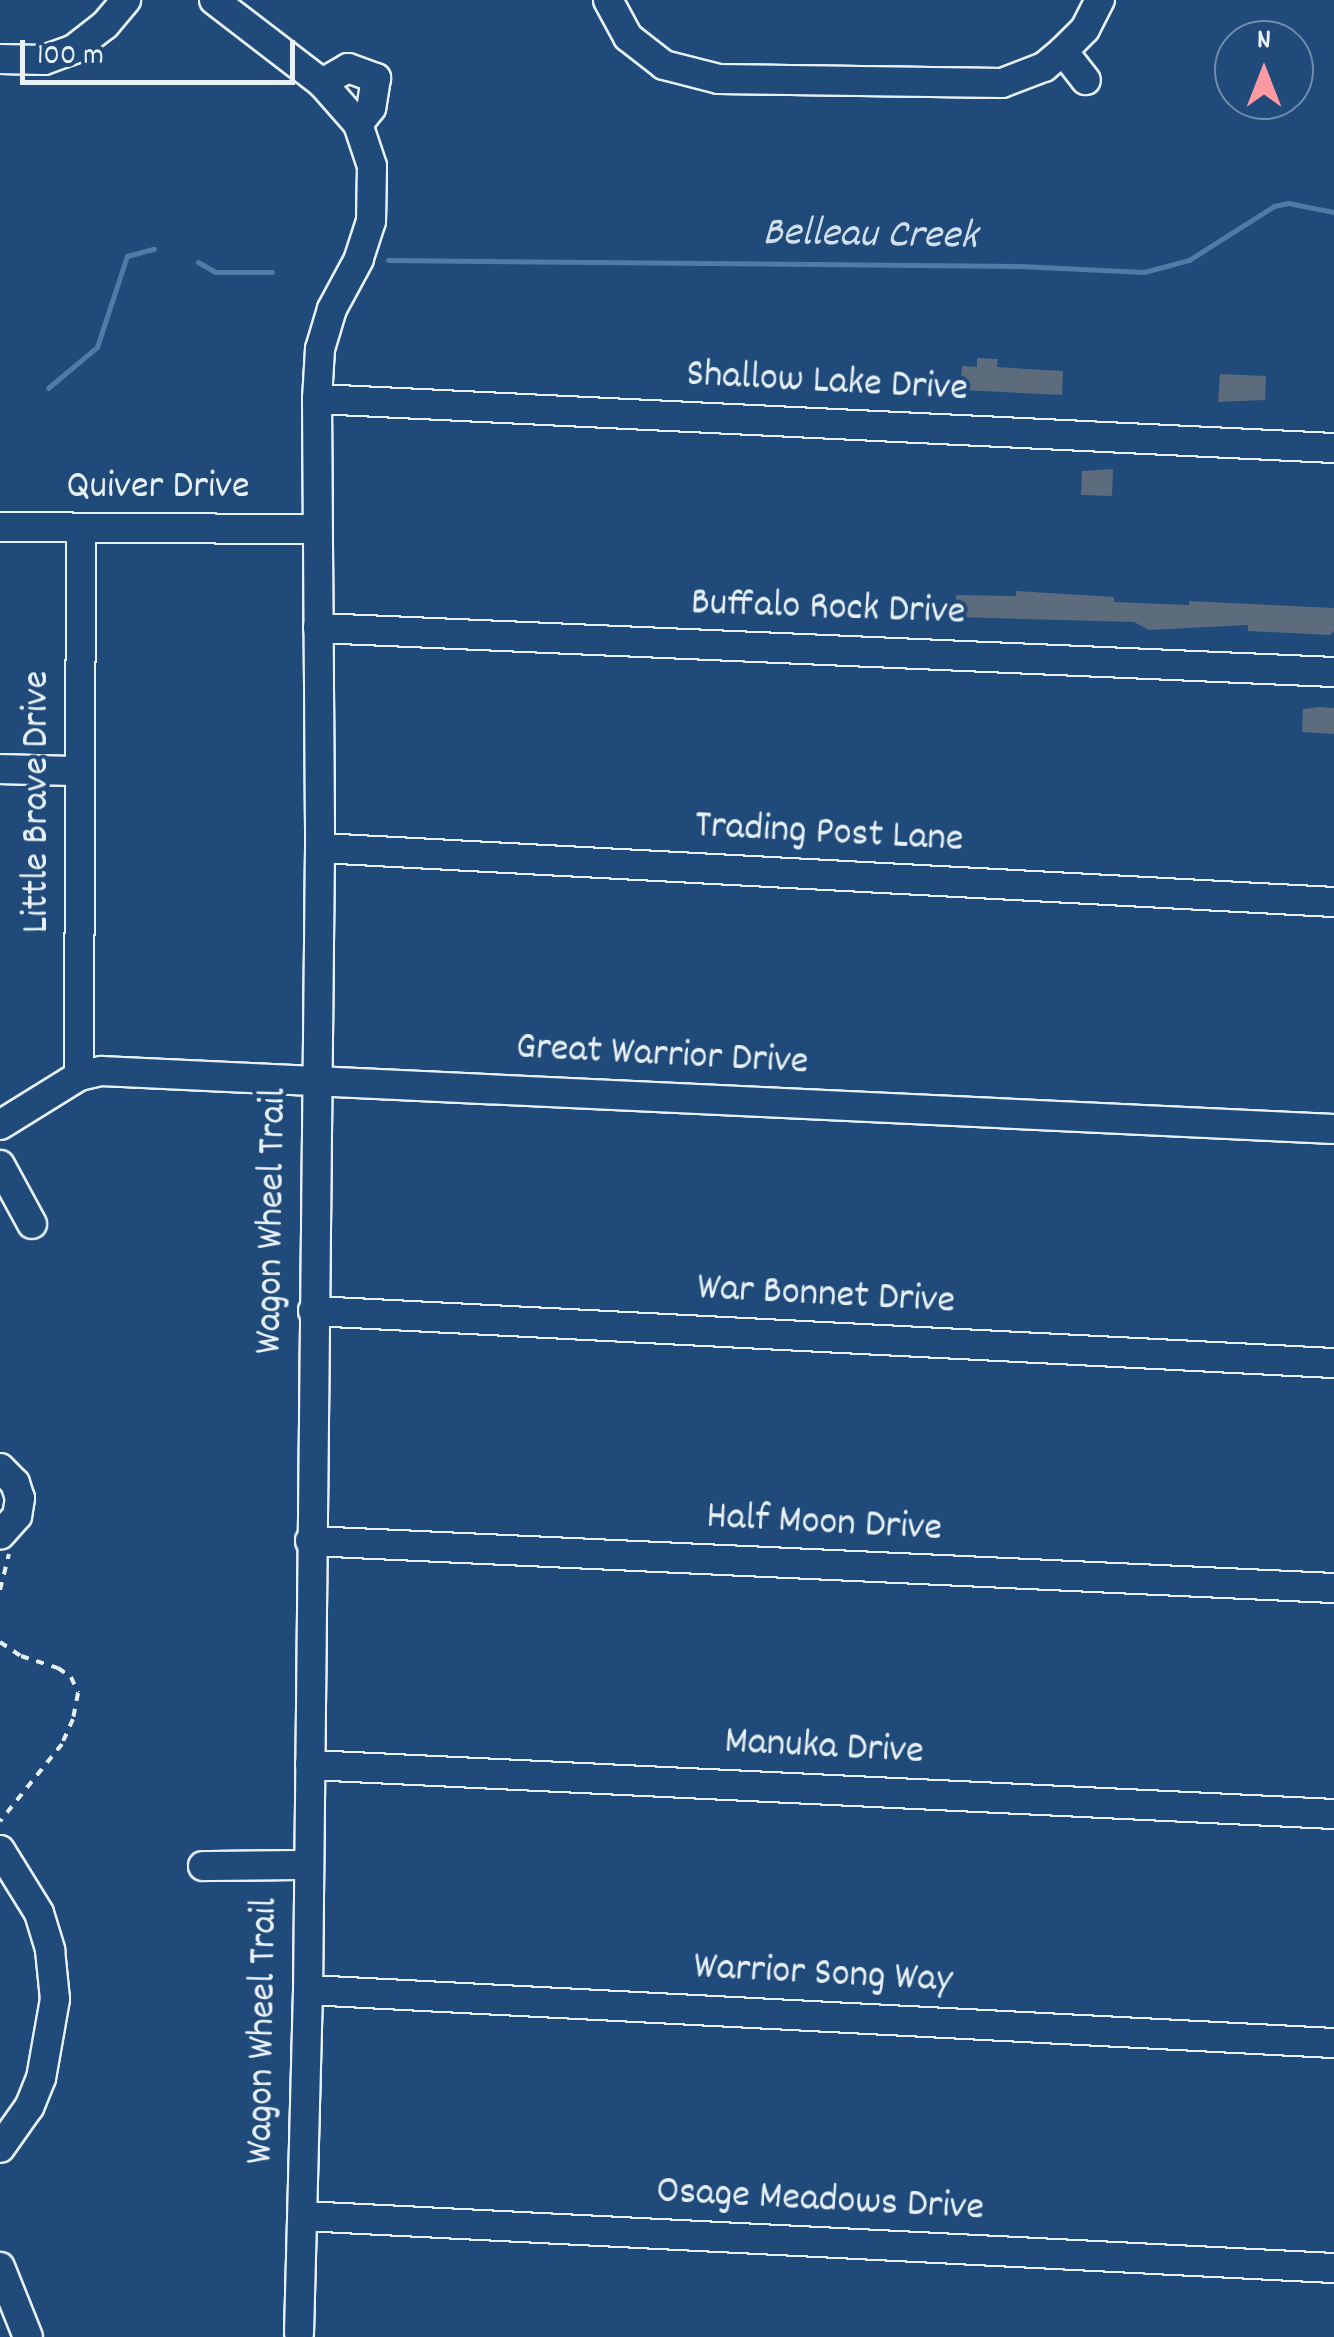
<!DOCTYPE html>
<style>
body{margin:0}
#map{position:relative;width:1334px;height:2337px;overflow:hidden;background:#1f4a7a;font-family:Dekko,sans-serif}
div>[style]{position:absolute}
[style*='--x']{left:calc(var(--x)*1px);top:calc(var(--y)*1px);width:calc(var(--w)*1px);rotate:calc(var(--a)*1deg)}
.stream>*{height:5px;margin:-2.5px;padding:0 2.5px;transform-origin:2.5px;border-radius:2.5px;background:#517aa6}
.building>*{inset:0;background:#5c6c7c}
.path>*{height:4px;margin-top:-2px;transform-origin:0;background:repeating-linear-gradient(90deg,#e8f1f8 0 8px,transparent 0 16px)}
.roads{filter:drop-shadow(2px 0 #e8f1f8) drop-shadow(-2px 0 #e8f1f8) drop-shadow(0 2px #e8f1f8) drop-shadow(0 -2px #e8f1f8)}
.minor>*{height:28px;margin:-14px;padding:0 14px;transform-origin:14px;border-radius:14px;background:#1f4a7a}
span{translate:-50% -50%;white-space:nowrap;text-align:center;line-height:1.15;-webkit-text-stroke:8px #1f4a7a;paint-order:stroke}
.street-label{font-size:40px;color:#e8f1f8}
.water-label{font-size:42px;color:#d1dfec;font-style:italic}
.north{position:absolute;left:1214px;top:20px;width:100px;height:100px;box-sizing:border-box;background:#1f4a7a;border:2px solid #6f8dac;border-radius:50%;rotate:0deg;font-size:28px;font-weight:700;line-height:40px;text-align:center;color:#e8f1f8}
.north::after{content:'';display:block;margin:auto;width:35px;height:45px;background:#ff9aa2;clip-path:polygon(50% 0,100% 100%,50% 72%,0 100%)}
.scale{position:absolute;left:20px;top:40px;width:275px;height:45px;box-sizing:border-box;border:5px solid #e8f1f8;border-top:0;padding-left:12px;font-size:30px;line-height:35px;white-space:nowrap;color:#e8f1f8;-webkit-text-stroke:8px #1f4a7a;paint-order:stroke}
</style>
<div id="map">
<div class="stream">
<i style="--x:388;--y:260;--w:631;--a:0.54"></i>
<i style="--x:1019;--y:266;--w:125;--a:2.7"></i>
<i style="--x:1144;--y:272;--w:47;--a:-14.9"></i>
<i style="--x:1189;--y:260;--w:101;--a:-32.4"></i>
<i style="--x:1274;--y:206;--w:14;--a:-12"></i>
<i style="--x:1288;--y:203;--w:47;--a:11.1"></i>
<i style="--x:198;--y:262;--w:20;--a:30"></i>
<i style="--x:215;--y:272;--w:57;--a:0"></i>
<i style="--x:48;--y:388;--w:64;--a:-39.9"></i>
<i style="--x:97;--y:347;--w:96;--a:-71.8"></i>
<i style="--x:127;--y:256;--w:28;--a:-15"></i>
</div>
<div class="building">
<i style="clip-path:polygon(977px 358px,998px 359px,997px 367px,1063px 371px,1062px 395px,960px 390px,962px 366px,977px 367px)"></i>
<i style="clip-path:polygon(1220px 374px,1266px 376px,1265px 400px,1218px 402px)"></i>
<i style="clip-path:polygon(1113px 469px,1112px 496px,1081px 495px,1082px 471px)"></i>
<i style="clip-path:polygon(1016px 591px,1114px 597px,1114px 602px,1189px 605px,1189px 601px,1334px 608px,1334px 631px,1330px 635px,1248px 631px,1248px 625px,1149px 630px,1134px 622px,955px 617px,956px 595px,1016px 596px)"></i>
<i style="clip-path:polygon(1320px 707px,1334px 708px,1334px 734px,1302px 732px,1303px 709px)"></i>
</div>
<div class="path">
<i style="--x:0;--y:1590;--w:37;--a:-76"></i>
<i style="--x:0;--y:1642;--w:25;--a:34"></i>
<i style="--x:21;--y:1656;--w:39;--a:18"></i>
<i style="--x:58;--y:1668;--w:16;--a:35"></i>
<i style="--x:71;--y:1677;--w:17;--a:66"></i>
<i style="--x:78;--y:1693;--w:26;--a:101"></i>
<i style="--x:73;--y:1719;--w:27;--a:114"></i>
<i style="--x:62;--y:1744;--w:99;--a:128.8"></i>
</div>
<div class="roads">
<div class="minor">
<i style="--x:214;--y:0;--w:136;--a:37.5"></i>
<i style="--x:322;--y:83;--w:55;--a:48.7"></i>
<i style="--x:358;--y:124;--w:44;--a:71.6"></i>
<i style="--x:372;--y:166;--w:55;--a:91"></i>
<i style="--x:371;--y:221;--w:40;--a:108"></i>
<i style="--x:359;--y:259;--w:57;--a:118.4"></i>
<i style="--x:332;--y:309;--w:42;--a:106.7"></i>
<i style="--x:320;--y:349;--w:50;--a:93.4"></i>
<i style="--x:317;--y:399;--w:449;--a:89.6"></i>
<i style="--x:320;--y:848;--w:1142;--a:90.6"></i>
<i style="--x:308;--y:1990;--w:343;--a:91.5"></i>
<i style="--x:608;--y:0;--w:42;--a:61.6"></i>
<i style="--x:628;--y:37;--w:46;--a:37.9"></i>
<i style="--x:664;--y:65;--w:57;--a:14.3"></i>
<i style="--x:719;--y:79;--w:283;--a:0.8"></i>
<i style="--x:1002;--y:83;--w:45;--a:-20.9"></i>
<i style="--x:1044;--y:67;--w:25;--a:-40"></i>
<i style="--x:1063;--y:51;--w:31;--a:-45"></i>
<i style="--x:1085;--y:29;--w:33;--a:-63"></i>
<i style="--x:1063;--y:51;--w:37;--a:52"></i>
<i style="--x:0;--y:59;--w:44;--a:1.3"></i>
<i style="--x:44;--y:60;--w:32;--a:-20"></i>
<i style="--x:74;--y:49;--w:39;--a:-38"></i>
<i style="--x:105;--y:25;--w:33;--a:-50"></i>
<i style="--x:322;--y:83;--w:30;--a:-30"></i>
<i style="--x:348;--y:68;--w:30;--a:20"></i>
<i style="--x:376;--y:78;--w:30;--a:99"></i>
<i style="--x:371;--y:108;--w:21;--a:129"></i>
<i style="--x:317;--y:399;--w:1018;--a:2.76"></i>
<i style="--x:0;--y:527;--w:315;--a:0.4"></i>
<i style="--x:318;--y:628;--w:1017;--a:2.48"></i>
<i style="--x:0;--y:769;--w:78;--a:1.5"></i>
<i style="--x:320;--y:848;--w:1015;--a:3.05"></i>
<i style="--x:79;--y:1076;--w:547;--a:-89.79"></i>
<i style="--x:0;--y:1125;--w:93;--a:-31.8"></i>
<i style="--x:79;--y:1076;--w:23;--a:-13"></i>
<i style="--x:101;--y:1071;--w:1234;--a:2.69"></i>
<i style="--x:0;--y:1165;--w:67;--a:61.5"></i>
<i style="--x:313;--y:1311;--w:1022;--a:2.92"></i>
<i style="--x:0;--y:1468;--w:21;--a:45"></i>
<i style="--x:15;--y:1483;--w:16;--a:72"></i>
<i style="--x:20;--y:1498;--w:18;--a:99"></i>
<i style="--x:17;--y:1516;--w:25;--a:132"></i>
<i style="--x:310;--y:1541;--w:1025;--a:2.63"></i>
<i style="--x:310;--y:1765;--w:1025;--a:2.74"></i>
<i style="--x:0;--y:1850;--w:74;--a:58.2"></i>
<i style="--x:39;--y:1913;--w:39;--a:73"></i>
<i style="--x:50;--y:1950;--w:49;--a:84.2"></i>
<i style="--x:55;--y:1999;--w:80;--a:100"></i>
<i style="--x:41;--y:2078;--w:31;--a:112"></i>
<i style="--x:29;--y:2107;--w:50;--a:125.3"></i>
<i style="--x:203;--y:1866;--w:103;--a:-0.6"></i>
<i style="--x:308;--y:1990;--w:1027;--a:2.96"></i>
<i style="--x:303;--y:2216;--w:1032;--a:2.89"></i>
<i style="--x:0;--y:2267;--w:75;--a:68.2"></i>
</div>
</div>
<div class="street-label">
<span style="left:827px;top:384px;rotate:3deg">Shallow Lake Drive</span>
<span style="left:158px;top:489px">Quiver Drive</span>
<span style="left:828px;top:610px;rotate:2deg">Buffalo Rock Drive</span>
<span style="left:39px;top:802px;rotate:-90deg">Little Brave Drive</span>
<span style="left:829px;top:835px;rotate:3deg">Trading Post Lane</span>
<span style="left:662px;top:1057px;rotate:3deg">Great Warrior Drive</span>
<span style="left:274px;top:1221px;rotate:-89deg">Wagon Wheel Trail</span>
<span style="left:826px;top:1297px;rotate:3deg">War Bonnet Drive</span>
<span style="left:824px;top:1525px;rotate:3deg">Half Moon Drive</span>
<span style="left:824px;top:1749px;rotate:3deg">Manuka Drive</span>
<span style="left:823px;top:1976px;rotate:3deg">Warrior Song Way</span>
<span style="left:265px;top:2031px;rotate:-89deg">Wagon Wheel Trail</span>
<span style="left:820px;top:2202px;rotate:3deg">Osage Meadows Drive</span>
</div>
<div class="water-label">
<span style="left:870px;top:237px;rotate:1deg">Belleau Creek</span>
</div>
<div class="north">N</div>
<div class="scale">100 m</div>
</div>
